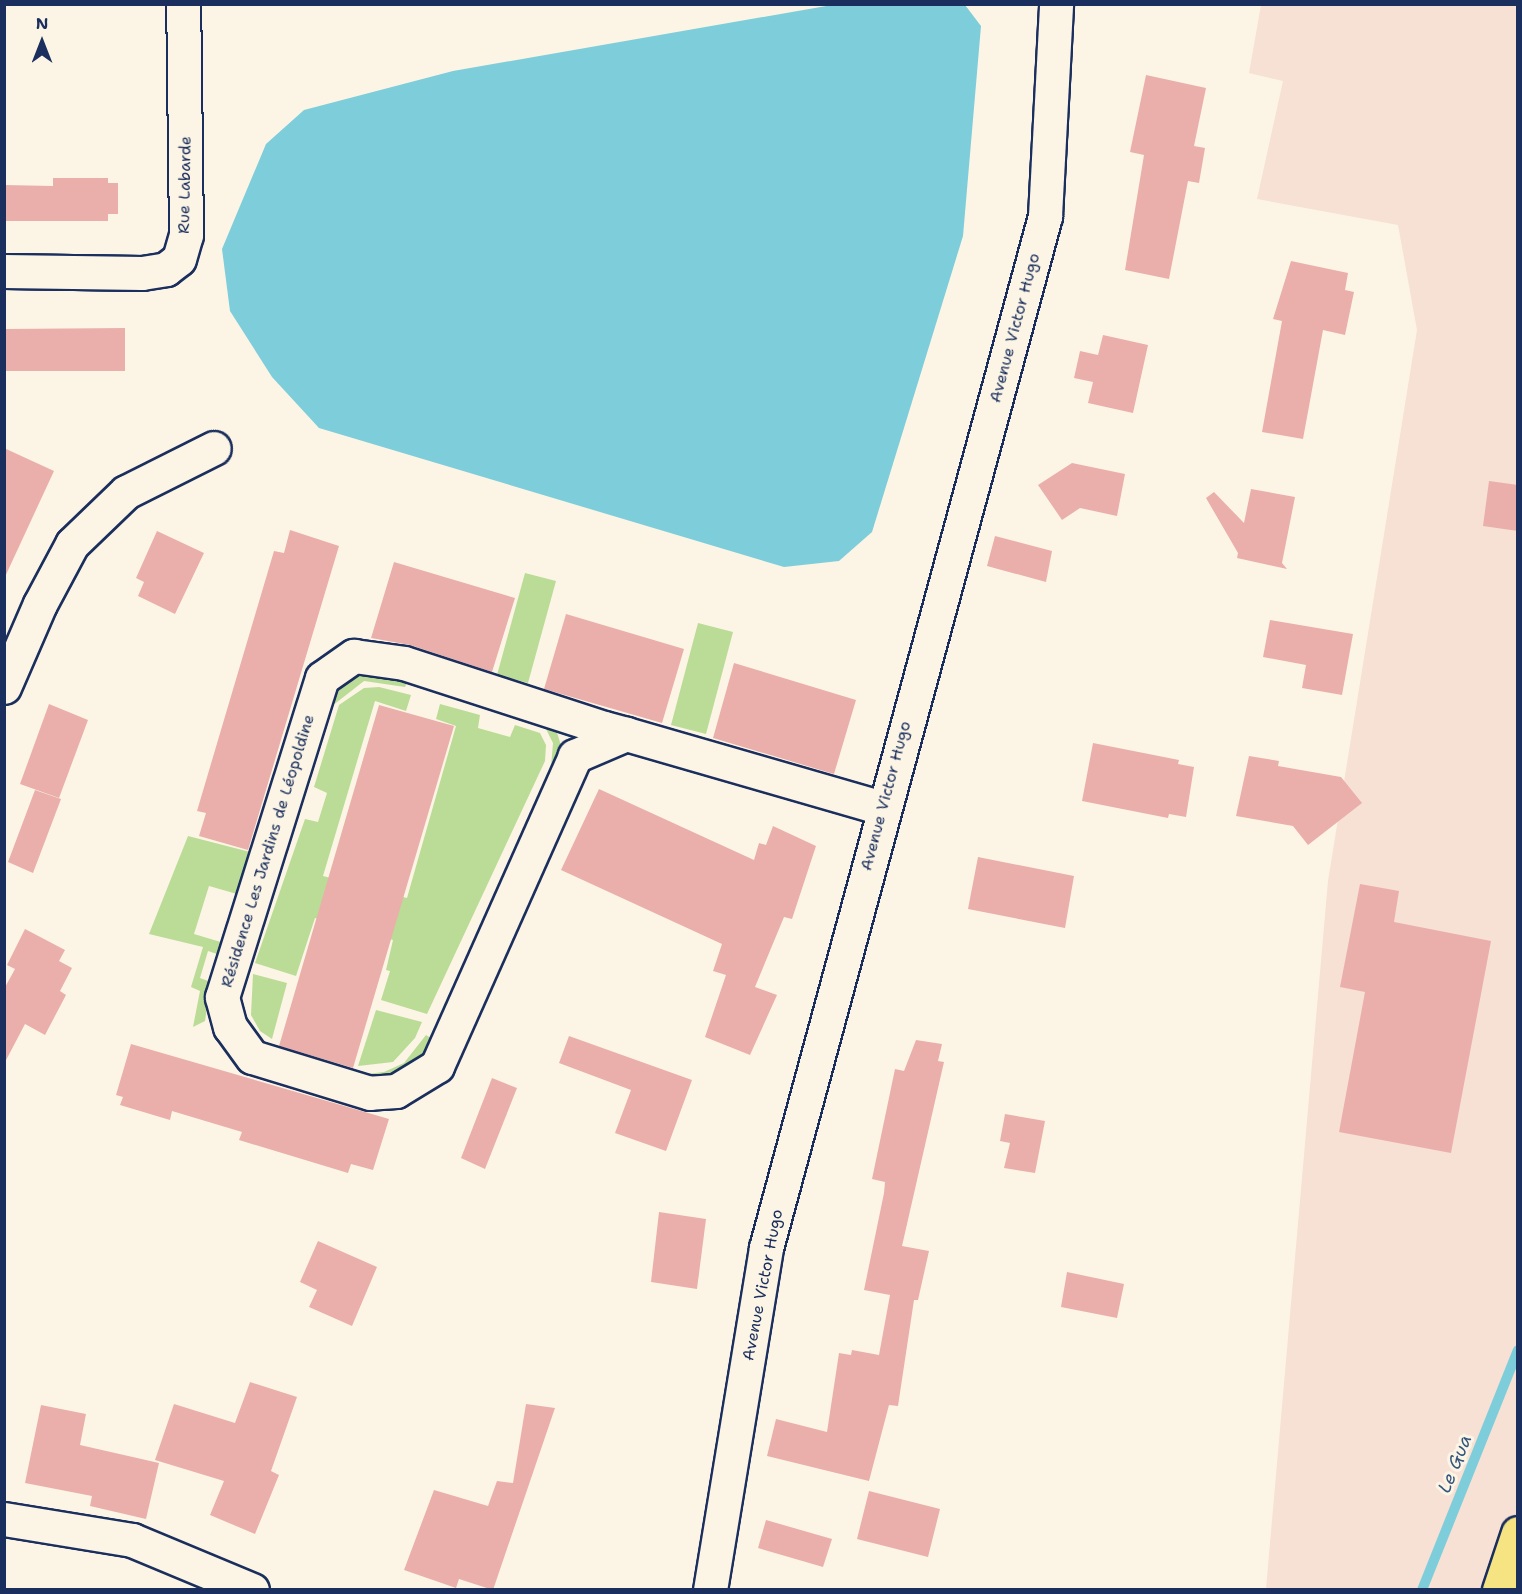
<!DOCTYPE html>
<meta charset="utf-8">
<style>
body{margin:0}
#map{position:relative;width:1522px;height:1594px;overflow:hidden;background:#fcf5e5;font-family:"Shantell Sans",sans-serif}
div>[style]{position:absolute}
[style*='--x']{left:calc(var(--x)*1px);top:calc(var(--y)*1px);width:calc(var(--w)*1px);rotate:calc(var(--a)*1deg)}
.built>*{inset:0;background:#f7e0d4}
.green>*{inset:0;background:#badc96}
.water>*{inset:0;background:#7ecddb}
.stream>*{height:10px;margin:-5px;padding:0 5px;transform-origin:5px;border-radius:5px;background:#7ecddb}
.building>*{inset:0;background:#eaafab}
.roads{filter:drop-shadow(2px 0 #1b2f5e) drop-shadow(-2px 0 #1b2f5e) drop-shadow(0 2px #1b2f5e) drop-shadow(0 -2px #1b2f5e)}
.minor>*{height:33px;margin:-16.5px;padding:0 16.5px;transform-origin:16.5px;border-radius:16.5px;background:#fcf5e5}
.highway>*{height:33px;margin:-16.5px;padding:0 16.5px;transform-origin:16.5px;border-radius:16.5px;background:#f6e381}
span{translate:-50% -50%;white-space:nowrap;text-align:center;line-height:1.15;-webkit-text-stroke:6px #fcf5e5;paint-order:stroke}
.street-label{font-size:16px;color:#1b2f5e}
.water-label{font-size:18px;color:#34567d;font-style:italic}
.frame{position:absolute;inset:0;border:6px solid #1b2f5e;pointer-events:none}
.north{position:absolute;left:12px;top:12px;width:60px;height:60px;-webkit-text-stroke:4px #fcf5e5;paint-order:stroke;rotate:0deg;font-size:16px;font-weight:700;line-height:24px;text-align:center;color:#1b2f5e}
.north::after{content:'';display:block;margin:auto;width:21px;height:27px;background:#1b2f5e;clip-path:polygon(50% 0,100% 100%,50% 72%,0 100%)}
</style>
<div id="map">
<div class="built">
<i style="clip-path:polygon(1261px 5px,1517px 5px,1517px 1589px,1266px 1589px,1328px 881px,1417px 330px,1398px 225px,1257px 199px,1283px 81px,1249px 73px)"></i>
</div>
<div class="green">
<i style="clip-path:polygon(525px 573px,556px 581px,528px 683px,497px 675px)"></i>
<i style="clip-path:polygon(698px 623px,733px 632px,706px 734px,671px 725px)"></i>
<i style="clip-path:polygon(356px 671px,410px 676px,405px 687px,364px 681px,332px 706px,322px 702px)"></i>
<i style="clip-path:polygon(379px 687px,411px 695px,406px 711px,375px 701px,323px 876px,407px 898px,456px 726px,436px 719px,440px 704px,480px 715px,478px 728px,510px 737px,515px 725px,540px 733px,546px 745px,545px 761px,427px 1014px,381px 1000px,390px 971px,386px 970px,393px 940px,315px 918px,296px 976px,255px 963px,305px 819px,318px 822px,327px 793px,314px 787px,339px 705px,364px 688px)"></i>
<i style="clip-path:polygon(536px 721px,555px 726px,563px 752px,559px 770px,551px 767px,553px 743px,546px 729px)"></i>
<i style="clip-path:polygon(188px 836px,250px 852px,237px 894px,209px 886px,194px 934px,224px 943px,220px 955px,208px 951px,200px 978px,211px 982px,205px 1021px,193px 1027px,200px 991px,191px 987px,203px 947px,149px 934px)"></i>
<i style="clip-path:polygon(253px 974px,287px 983px,272px 1039px,260px 1031px,251px 1015px)"></i>
<i style="clip-path:polygon(376px 1010px,422px 1022px,415px 1038px,393px 1062px,358px 1066px)"></i>
<i style="clip-path:polygon(426px 1035px,434px 1040px,424px 1055px,387px 1083px,323px 1063px,367px 1074px,384px 1072px,404px 1063px)"></i>
</div>
<div class="water">
<i style="clip-path:polygon(832px 5px,965px 5px,981px 26px,963px 236px,872px 532px,839px 561px,784px 567px,319px 428px,272px 377px,230px 311px,222px 249px,266px 144px,304px 110px,453px 71px)"></i>
</div>
<div class="stream">
<i style="--x:1422;--y:1590;--w:258;--a:-68.2"></i>
</div>
<div class="building">
<i style="clip-path:polygon(1146px 75px,1206px 88px,1194px 146px,1205px 148px,1199px 183px,1188px 181px,1169px 279px,1125px 270px,1144px 155px,1130px 152px)"></i>
<i style="clip-path:polygon(53px 178px,108px 178px,108px 183px,118px 183px,118px 214px,108px 214px,108px 221px,4px 221px,4px 185px,53px 186px)"></i>
<i style="clip-path:polygon(1291px 261px,1348px 273px,1345px 290px,1354px 292px,1345px 335px,1323px 330px,1303px 439px,1262px 432px,1282px 321px,1273px 319px)"></i>
<i style="clip-path:polygon(125px 328px,125px 371px,4px 371px,4px 329px)"></i>
<i style="clip-path:polygon(1103px 335px,1148px 345px,1133px 413px,1088px 403px,1093px 382px,1074px 378px,1080px 351px,1098px 355px)"></i>
<i style="clip-path:polygon(4px 448px,54px 471px,4px 579px)"></i>
<i style="clip-path:polygon(1072px 463px,1125px 474px,1117px 516px,1080px 508px,1062px 520px,1038px 485px)"></i>
<i style="clip-path:polygon(1489px 481px,1518px 485px,1518px 531px,1483px 526px)"></i>
<i style="clip-path:polygon(1251px 489px,1295px 497px,1282px 563px,1287px 569px,1237px 558px,1238px 553px,1206px 498px,1214px 492px,1244px 523px)"></i>
<i style="clip-path:polygon(290px 530px,339px 546px,248px 850px,199px 836px,206px 813px,197px 811px,274px 551px,284px 553px)"></i>
<i style="clip-path:polygon(157px 531px,204px 553px,175px 614px,138px 596px,144px 582px,136px 578px)"></i>
<i style="clip-path:polygon(995px 536px,1052px 551px,1046px 582px,987px 566px)"></i>
<i style="clip-path:polygon(394px 562px,515px 598px,492px 672px,410px 645px,371px 638px)"></i>
<i style="clip-path:polygon(566px 614px,684px 649px,662px 723px,544px 689px)"></i>
<i style="clip-path:polygon(1270px 620px,1353px 634px,1342px 695px,1302px 688px,1306px 665px,1263px 657px)"></i>
<i style="clip-path:polygon(734px 663px,856px 700px,834px 774px,713px 738px)"></i>
<i style="clip-path:polygon(49px 704px,88px 720px,59px 798px,20px 784px)"></i>
<i style="clip-path:polygon(379px 705px,454px 726px,353px 1068px,279px 1046px)"></i>
<i style="clip-path:polygon(1093px 743px,1179px 760px,1178px 764px,1194px 767px,1186px 817px,1169px 814px,1168px 818px,1082px 801px)"></i>
<i style="clip-path:polygon(1249px 756px,1279px 761px,1278px 766px,1341px 777px,1362px 803px,1308px 845px,1293px 826px,1236px 816px)"></i>
<i style="clip-path:polygon(599px 789px,754px 860px,759px 843px,766px 845px,773px 826px,816px 846px,792px 919px,784px 917px,755px 987px,777px 995px,750px 1055px,705px 1037px,726px 975px,713px 971px,722px 944px,561px 870px)"></i>
<i style="clip-path:polygon(35px 790px,61px 799px,33px 873px,8px 862px)"></i>
<i style="clip-path:polygon(978px 857px,1074px 876px,1065px 928px,968px 909px)"></i>
<i style="clip-path:polygon(1360px 884px,1399px 891px,1394px 922px,1491px 941px,1451px 1153px,1339px 1132px,1365px 992px,1340px 987px)"></i>
<i style="clip-path:polygon(25px 929px,65px 950px,59px 961px,72px 968px,60px 991px,66px 995px,45px 1035px,25px 1024px,4px 1064px,4px 989px,15px 969px,7px 965px)"></i>
<i style="clip-path:polygon(569px 1036px,692px 1080px,666px 1151px,615px 1133px,631px 1090px,559px 1063px)"></i>
<i style="clip-path:polygon(916px 1040px,942px 1044px,938px 1061px,944px 1062px,902px 1246px,929px 1251px,918px 1300px,914px 1300px,898px 1406px,889px 1405px,869px 1481px,767px 1456px,776px 1419px,827px 1432px,839px 1353px,851px 1355px,852px 1350px,879px 1355px,890px 1295px,864px 1290px,884px 1193px,885px 1182px,872px 1179px,895px 1069px,904px 1071px)"></i>
<i style="clip-path:polygon(131px 1044px,389px 1119px,373px 1170px,351px 1164px,348px 1173px,239px 1140px,242px 1132px,172px 1111px,170px 1120px,120px 1105px,123px 1097px,116px 1095px)"></i>
<i style="clip-path:polygon(492px 1078px,517px 1088px,485px 1169px,461px 1158px)"></i>
<i style="clip-path:polygon(1005px 1114px,1045px 1121px,1035px 1173px,1004px 1168px,1010px 1143px,1000px 1141px)"></i>
<i style="clip-path:polygon(659px 1212px,706px 1219px,697px 1289px,651px 1282px)"></i>
<i style="clip-path:polygon(318px 1241px,377px 1267px,352px 1326px,309px 1307px,317px 1290px,300px 1282px)"></i>
<i style="clip-path:polygon(1067px 1272px,1124px 1284px,1117px 1318px,1061px 1307px)"></i>
<i style="clip-path:polygon(250px 1382px,297px 1397px,271px 1471px,279px 1475px,255px 1534px,210px 1515px,224px 1481px,155px 1460px,174px 1404px,235px 1423px)"></i>
<i style="clip-path:polygon(526px 1404px,555px 1408px,493px 1590px,459px 1579px,456px 1588px,404px 1570px,434px 1490px,488px 1506px,497px 1481px,513px 1483px)"></i>
<i style="clip-path:polygon(41px 1405px,86px 1414px,80px 1445px,159px 1463px,146px 1519px,90px 1506px,92px 1496px,25px 1483px)"></i>
<i style="clip-path:polygon(869px 1491px,940px 1509px,928px 1557px,857px 1539px)"></i>
<i style="clip-path:polygon(766px 1520px,832px 1539px,823px 1567px,758px 1548px)"></i>
</div>
<div class="roads">
<div class="minor">
<i style="--x:4;--y:271;--w:138;--a:0.8"></i>
<i style="--x:142;--y:273;--w:24;--a:-9"></i>
<i style="--x:166;--y:269;--w:16;--a:-38"></i>
<i style="--x:179;--y:259;--w:25;--a:-74"></i>
<i style="--x:186;--y:235;--w:231;--a:-90.7"></i>
<i style="--x:4;--y:687;--w:90;--a:-66.6"></i>
<i style="--x:40;--y:604;--w:68;--a:-61.9"></i>
<i style="--x:72;--y:544;--w:75;--a:-43.9"></i>
<i style="--x:126;--y:492;--w:98;--a:-26.6"></i>
<i style="--x:626;--y:734;--w:56;--a:156.7"></i>
<i style="--x:575;--y:756;--w:339;--a:114"></i>
<i style="--x:437;--y:1066;--w:48;--a:148.6"></i>
<i style="--x:396;--y:1091;--w:26;--a:176"></i>
<i style="--x:370;--y:1093;--w:123;--a:-163"></i>
<i style="--x:252;--y:1057;--w:37;--a:-126"></i>
<i style="--x:230;--y:1027;--w:31;--a:-105"></i>
<i style="--x:222;--y:997;--w:334;--a:-72.6"></i>
<i style="--x:322;--y:678;--w:39;--a:-35"></i>
<i style="--x:354;--y:656;--w:50;--a:8"></i>
<i style="--x:404;--y:663;--w:210;--a:18"></i>
<i style="--x:604;--y:728;--w:23;--a:15"></i>
<i style="--x:626;--y:734;--w:267;--a:16.1"></i>
<i style="--x:4;--y:1519;--w:130;--a:9.3"></i>
<i style="--x:132;--y:1540;--w:130;--a:22.6"></i>
<i style="--x:710;--y:1590;--w:347;--a:-80.7"></i>
<i style="--x:766;--y:1248;--w:1069;--a:-74.87"></i>
<i style="--x:1045;--y:216;--w:212;--a:-87"></i>
</div>
<div class="highway">
<i style="--x:1499;--y:1590;--w:60;--a:-71.6"></i>
</div>
</div>
<div class="street-label">
<span style="left:185px;top:185px;rotate:-89deg">Rue Labarde</span>
<span style="left:1015px;top:328px;rotate:-75deg">Avenue Victor Hugo</span>
<span style="left:886px;top:796px;rotate:-75deg">Avenue Victor Hugo</span>
<span style="left:268px;top:851px;rotate:-73deg">Résidence Les Jardins de Léopoldine</span>
<span style="left:763px;top:1285px;rotate:-79deg">Avenue Victor Hugo</span>
</div>
<div class="water-label">
<span style="left:1455px;top:1464px;rotate:-68deg">Le Gua</span>
</div>
<div class="frame"></div>
<div class="north">N</div>
</div>
